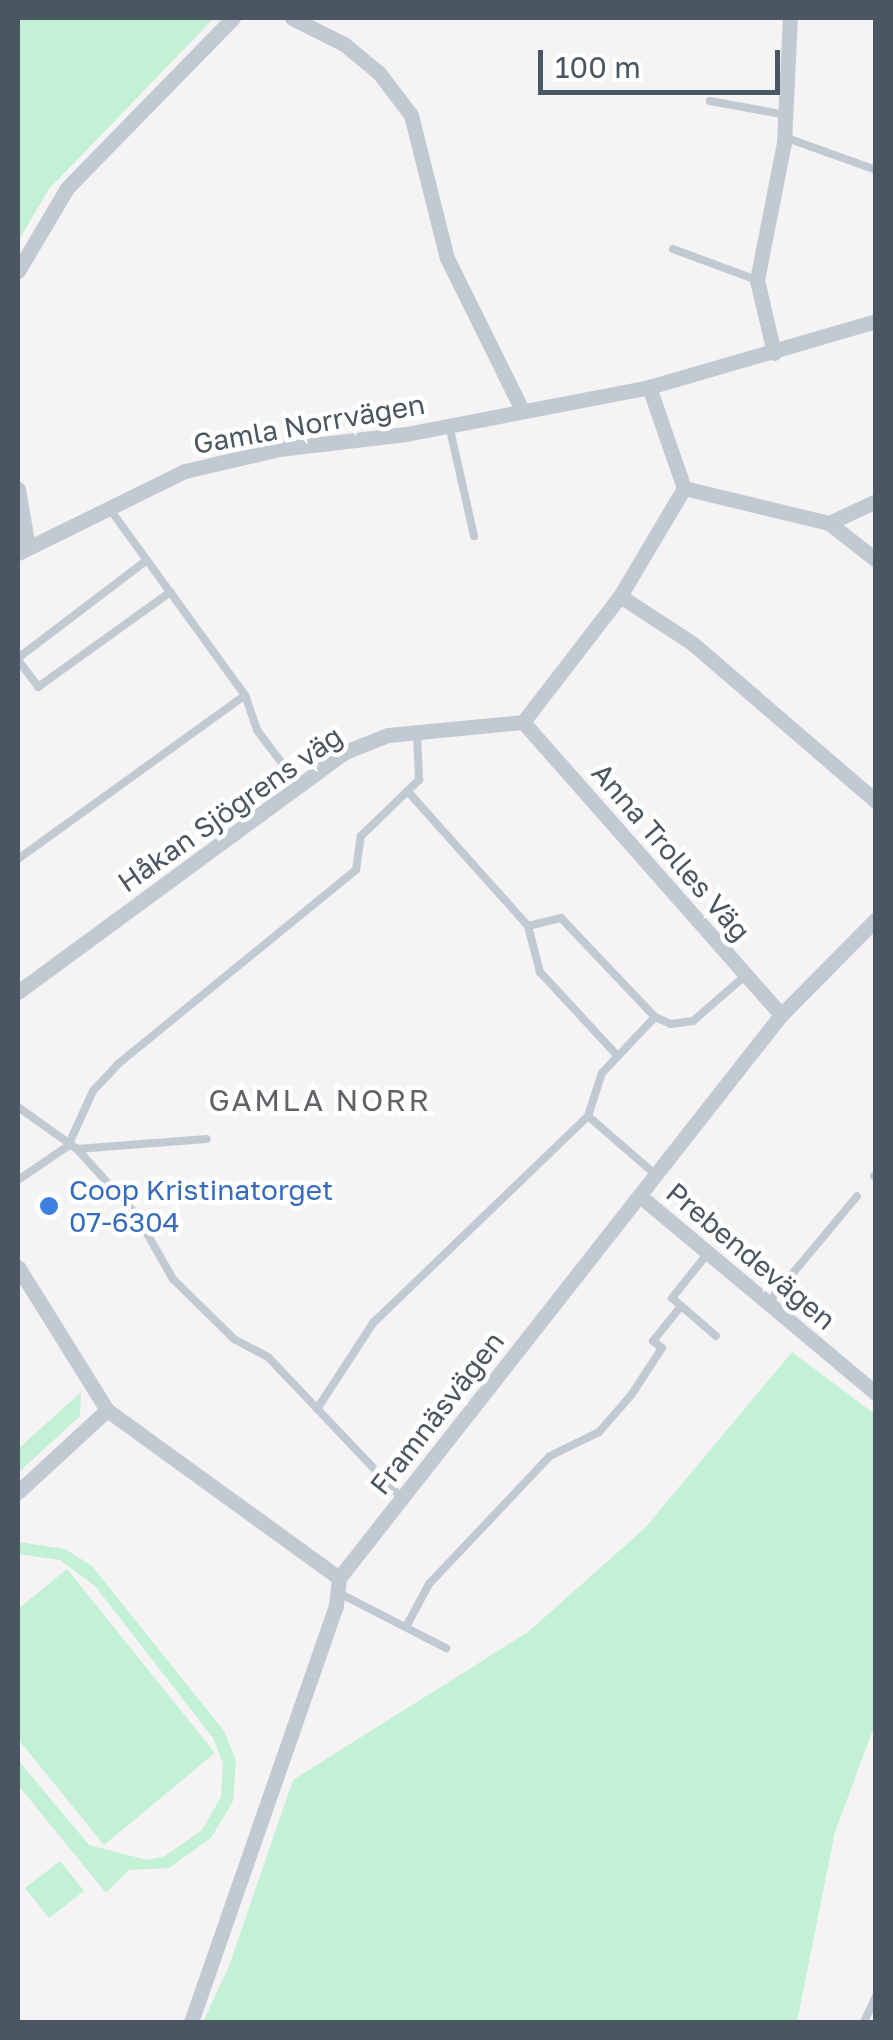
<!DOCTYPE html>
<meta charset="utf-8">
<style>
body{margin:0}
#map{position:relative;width:893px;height:2040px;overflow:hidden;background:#f5f3f3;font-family:"Golos Text",sans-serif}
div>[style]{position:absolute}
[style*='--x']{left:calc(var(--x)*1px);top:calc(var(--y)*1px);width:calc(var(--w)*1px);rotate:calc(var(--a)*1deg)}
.green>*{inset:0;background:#c3f1d5}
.service>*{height:8px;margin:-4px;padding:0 4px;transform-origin:4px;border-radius:4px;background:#c1cad2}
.minor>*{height:15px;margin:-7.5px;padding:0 7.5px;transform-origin:7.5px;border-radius:7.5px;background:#c1cad2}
.dots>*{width:28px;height:28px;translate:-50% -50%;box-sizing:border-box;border:5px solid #fff;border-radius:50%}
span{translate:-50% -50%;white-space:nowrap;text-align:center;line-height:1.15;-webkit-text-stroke:9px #fff;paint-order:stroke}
.street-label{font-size:28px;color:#4a5661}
.shop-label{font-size:28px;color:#366cbe}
.left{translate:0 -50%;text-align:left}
.neighbourhood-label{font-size:30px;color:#5f6368;letter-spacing:2.5px}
.frame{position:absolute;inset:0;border:20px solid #4a5661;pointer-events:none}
.scale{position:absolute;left:538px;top:50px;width:242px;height:45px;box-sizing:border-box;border:5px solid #4a5661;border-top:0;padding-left:12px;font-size:30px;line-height:35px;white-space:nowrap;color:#4a5661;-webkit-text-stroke:8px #fff;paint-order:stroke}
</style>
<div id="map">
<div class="green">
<i style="clip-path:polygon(18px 18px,214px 18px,48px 190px,18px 242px)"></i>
<i style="clip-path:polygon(792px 1352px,876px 1415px,875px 1724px,835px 1832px,797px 2022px,203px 2022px,229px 1966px,293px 1780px,528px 1632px,645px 1528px)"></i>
<i style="clip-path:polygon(81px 1392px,80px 1416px,18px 1473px,18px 1449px)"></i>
<i style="clip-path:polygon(18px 1542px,65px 1549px,92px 1566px,224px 1731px,236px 1761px,233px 1801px,211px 1838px,169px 1868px,129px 1870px,106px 1893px,18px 1785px,18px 1760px,89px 1845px,147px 1860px,165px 1856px,202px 1830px,221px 1797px,223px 1763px,213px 1738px,95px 1586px,60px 1560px,18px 1554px)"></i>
<i style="clip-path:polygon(67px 1569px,215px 1753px,104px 1845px,18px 1739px,18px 1609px)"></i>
<i style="clip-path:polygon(60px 1861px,84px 1891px,49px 1918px,25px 1888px)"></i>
</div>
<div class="service">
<i style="--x:710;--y:101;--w:77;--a:10.4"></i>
<i style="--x:784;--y:137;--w:98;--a:19.7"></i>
<i style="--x:673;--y:249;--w:90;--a:20.3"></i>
<i style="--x:449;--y:425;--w:114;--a:77.3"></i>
<i style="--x:109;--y:508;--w:231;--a:54"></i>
<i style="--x:245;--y:695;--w:37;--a:71"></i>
<i style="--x:257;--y:730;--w:70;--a:53.1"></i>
<i style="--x:18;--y:658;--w:162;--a:-37.2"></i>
<i style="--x:18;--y:660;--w:34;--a:53"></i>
<i style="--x:38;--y:687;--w:163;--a:-35.7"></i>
<i style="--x:410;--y:794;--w:177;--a:48.2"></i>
<i style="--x:528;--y:926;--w:34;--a:-14"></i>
<i style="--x:561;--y:918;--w:137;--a:46.5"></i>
<i style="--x:655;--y:1017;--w:17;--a:24"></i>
<i style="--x:671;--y:1024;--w:22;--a:-8"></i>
<i style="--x:693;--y:1021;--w:69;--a:-40.9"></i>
<i style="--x:18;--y:859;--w:280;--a:-35.8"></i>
<i style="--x:528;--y:926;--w:48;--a:75.4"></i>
<i style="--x:540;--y:972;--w:112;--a:47.2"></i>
<i style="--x:18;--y:1107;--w:72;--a:35.4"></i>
<i style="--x:77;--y:1149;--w:88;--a:47.8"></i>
<i style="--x:136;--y:1214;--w:75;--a:60.4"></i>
<i style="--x:173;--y:1279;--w:86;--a:44.5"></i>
<i style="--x:234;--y:1339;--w:40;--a:28"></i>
<i style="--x:269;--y:1358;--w:193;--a:46.5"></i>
<i style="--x:588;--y:1116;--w:90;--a:40.9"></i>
<i style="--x:77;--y:1149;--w:130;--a:-4.4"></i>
<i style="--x:874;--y:1176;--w:3;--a:-45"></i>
<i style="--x:18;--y:1180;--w:60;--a:-34.2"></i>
<i style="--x:68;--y:1146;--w:60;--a:-65.6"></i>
<i style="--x:93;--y:1091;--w:37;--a:-47"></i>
<i style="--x:118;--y:1064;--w:307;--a:-39.2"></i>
<i style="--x:356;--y:870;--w:34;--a:-82"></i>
<i style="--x:361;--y:836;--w:81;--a:-44"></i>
<i style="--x:419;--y:780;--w:48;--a:-92.4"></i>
<i style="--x:708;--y:1253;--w:58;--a:128.7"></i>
<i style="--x:672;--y:1298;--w:58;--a:40.8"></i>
<i style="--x:768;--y:1303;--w:139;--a:-50.2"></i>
<i style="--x:317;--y:1409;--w:103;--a:-56.9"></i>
<i style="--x:373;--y:1323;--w:298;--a:-43.9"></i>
<i style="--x:588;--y:1116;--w:45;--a:-72"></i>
<i style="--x:602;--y:1073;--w:77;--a:-46.6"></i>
<i style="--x:337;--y:1592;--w:123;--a:27.2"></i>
<i style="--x:407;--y:1625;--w:47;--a:-61.8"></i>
<i style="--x:429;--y:1584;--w:176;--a:-46.6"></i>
<i style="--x:550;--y:1456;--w:55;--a:-26.1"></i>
<i style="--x:599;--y:1432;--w:50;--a:-49"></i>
<i style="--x:632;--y:1394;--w:55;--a:-56.9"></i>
<i style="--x:662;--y:1348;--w:11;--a:-142"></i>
<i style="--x:653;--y:1341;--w:45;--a:-51.3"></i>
<i style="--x:864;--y:2022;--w:29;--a:-65"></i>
</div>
<div class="minor">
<i style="--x:292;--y:18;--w:58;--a:26.6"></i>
<i style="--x:344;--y:44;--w:45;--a:39.6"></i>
<i style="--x:379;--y:73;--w:53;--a:52.7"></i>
<i style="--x:411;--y:115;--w:147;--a:75.9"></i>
<i style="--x:447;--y:258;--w:169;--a:63.7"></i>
<i style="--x:18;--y:271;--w:96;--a:-59.4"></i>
<i style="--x:67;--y:188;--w:238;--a:-45.7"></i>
<i style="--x:774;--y:353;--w:75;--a:-103.1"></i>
<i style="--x:757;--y:280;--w:140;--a:-78.9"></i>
<i style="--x:784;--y:143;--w:125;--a:-87.3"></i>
<i style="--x:684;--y:488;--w:149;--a:13.6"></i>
<i style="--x:829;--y:523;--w:60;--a:38.2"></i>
<i style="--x:18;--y:489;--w:59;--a:80.2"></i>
<i style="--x:829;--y:523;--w:52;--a:-25.1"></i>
<i style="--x:18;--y:553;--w:186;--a:-26.2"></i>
<i style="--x:185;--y:471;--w:97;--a:-13.2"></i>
<i style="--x:279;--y:449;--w:128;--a:-6.7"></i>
<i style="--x:406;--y:434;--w:248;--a:-10.9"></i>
<i style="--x:649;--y:387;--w:236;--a:-16.2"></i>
<i style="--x:620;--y:596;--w:86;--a:33.1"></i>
<i style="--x:692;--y:643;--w:243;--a:40.7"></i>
<i style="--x:523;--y:722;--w:390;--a:48.6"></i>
<i style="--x:18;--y:992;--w:406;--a:-36.3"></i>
<i style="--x:345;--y:752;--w:46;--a:-21.6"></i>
<i style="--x:388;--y:735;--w:136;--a:-5.5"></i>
<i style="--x:523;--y:722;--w:159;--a:-52.4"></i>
<i style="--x:620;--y:596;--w:126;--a:-59.3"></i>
<i style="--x:684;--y:488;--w:107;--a:-109.1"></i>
<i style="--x:640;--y:1196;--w:307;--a:39.9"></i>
<i style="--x:18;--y:1267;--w:168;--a:58.1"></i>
<i style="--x:107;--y:1410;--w:286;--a:35.9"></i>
<i style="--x:18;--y:1492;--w:121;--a:-42.7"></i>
<i style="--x:191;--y:2022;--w:441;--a:-70.8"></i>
<i style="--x:336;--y:1606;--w:28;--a:-84"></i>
<i style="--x:339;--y:1578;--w:716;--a:-51.87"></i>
<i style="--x:781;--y:1015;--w:135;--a:-45.3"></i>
</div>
<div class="dots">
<i style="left:49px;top:1206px;background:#3f7fe0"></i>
</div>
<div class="street-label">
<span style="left:309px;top:424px;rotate:-10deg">Gamla Norrvägen</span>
<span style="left:230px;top:809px;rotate:-35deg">Håkan Sjögrens väg</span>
<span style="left:671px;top:852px;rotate:49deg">Anna Trolles Väg</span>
<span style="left:751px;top:1256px;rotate:40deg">Prebendevägen</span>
<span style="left:437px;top:1413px;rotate:-52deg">Framnäsvägen</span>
</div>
<div class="shop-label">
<span class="left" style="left:69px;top:1206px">Coop Kristinatorget<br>07-6304</span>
</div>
<div class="neighbourhood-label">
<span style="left:320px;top:1100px">GAMLA NORR</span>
</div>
<div class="frame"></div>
<div class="scale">100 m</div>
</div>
